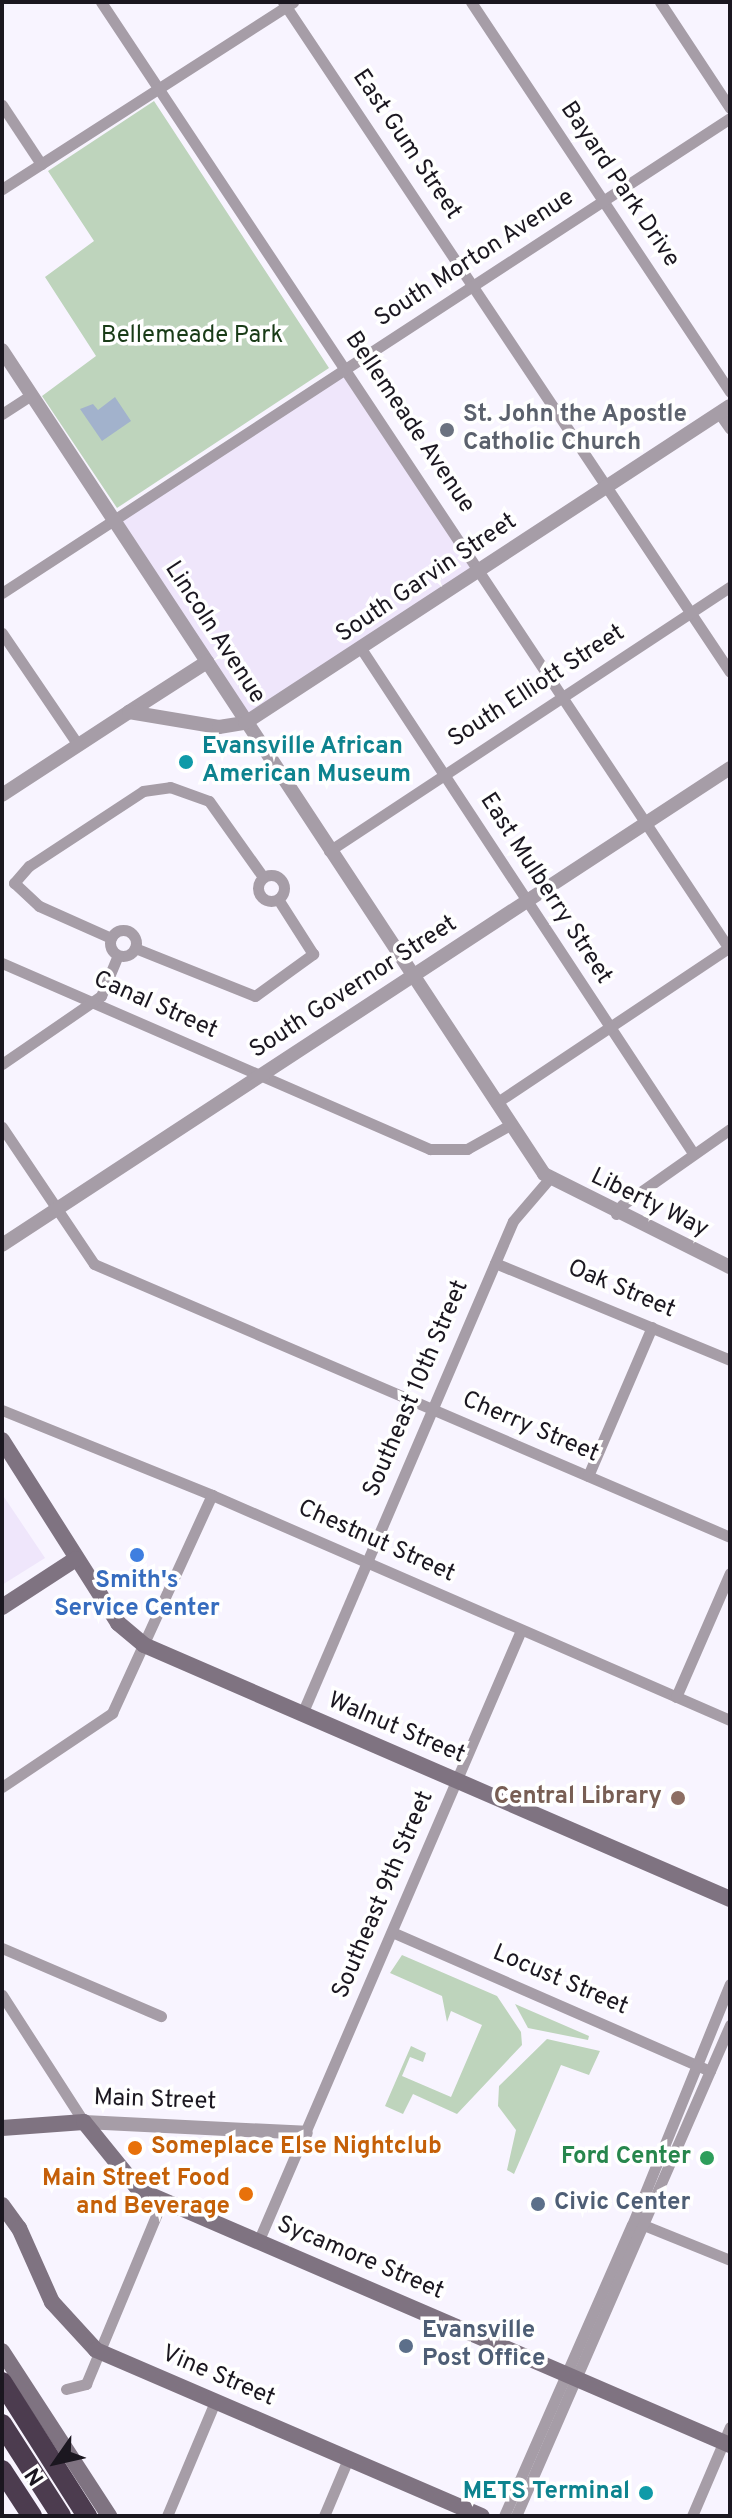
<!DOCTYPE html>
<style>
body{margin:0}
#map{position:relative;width:732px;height:2518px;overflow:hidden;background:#f8f4ff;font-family:Overpass,sans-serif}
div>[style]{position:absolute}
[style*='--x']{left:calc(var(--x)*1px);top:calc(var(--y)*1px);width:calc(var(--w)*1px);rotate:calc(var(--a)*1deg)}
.built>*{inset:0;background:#efe6fb}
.green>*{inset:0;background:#bed4bc}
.water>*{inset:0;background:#a2b2cc}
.minor>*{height:11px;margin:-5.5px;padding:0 5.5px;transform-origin:5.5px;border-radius:5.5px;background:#a69da7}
.minor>.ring{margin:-5.5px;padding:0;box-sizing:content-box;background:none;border:11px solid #a69da7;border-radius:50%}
.tertiary>*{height:14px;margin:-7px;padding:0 7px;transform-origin:7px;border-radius:7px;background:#a69da7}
.secondary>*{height:16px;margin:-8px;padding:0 8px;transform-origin:8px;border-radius:8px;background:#7f7381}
.motorway>*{height:20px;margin:-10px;padding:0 10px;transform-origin:10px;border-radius:10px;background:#4c3c4f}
.dots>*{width:22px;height:22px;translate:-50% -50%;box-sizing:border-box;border:4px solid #fff;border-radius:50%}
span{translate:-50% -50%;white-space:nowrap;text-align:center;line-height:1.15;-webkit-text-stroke:7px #fff;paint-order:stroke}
.street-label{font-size:24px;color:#1b1720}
.park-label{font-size:24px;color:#193b17}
.worship-label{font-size:24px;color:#5b616d;font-weight:700}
.left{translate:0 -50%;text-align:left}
.culture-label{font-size:24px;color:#0d838f;font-weight:700}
.right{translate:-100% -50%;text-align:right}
.shop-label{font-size:24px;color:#366cbe;font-weight:700}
.education-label{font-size:24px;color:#785e54;font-weight:700}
.food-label{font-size:24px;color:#c56008;font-weight:700}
.leisure-label{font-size:24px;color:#27864d;font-weight:700}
.service-label{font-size:24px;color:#4e5e75;font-weight:700}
.frame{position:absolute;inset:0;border:4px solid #1b1720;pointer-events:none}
.north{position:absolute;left:16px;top:2422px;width:80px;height:80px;-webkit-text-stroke:6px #fff;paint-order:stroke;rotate:236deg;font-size:22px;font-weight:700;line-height:32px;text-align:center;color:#1b1720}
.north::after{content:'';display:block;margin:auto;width:28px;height:36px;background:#1b1720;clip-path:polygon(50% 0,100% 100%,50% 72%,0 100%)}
</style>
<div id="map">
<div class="built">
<i style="clip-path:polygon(345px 373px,476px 569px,249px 719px,122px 521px)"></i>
<i style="clip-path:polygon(2px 1494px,45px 1558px,2px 1585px)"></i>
</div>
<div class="green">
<i style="clip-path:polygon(154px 101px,329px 368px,117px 508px,42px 396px,96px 356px,45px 277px,94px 241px,48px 171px)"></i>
<i style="clip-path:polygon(402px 1955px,497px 1996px,521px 2032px,522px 2045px,457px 2114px,413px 2094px,403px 2114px,385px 2106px,411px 2046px,426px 2053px,423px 2062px,410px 2057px,402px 2076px,451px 2097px,482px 2025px,451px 2011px,447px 2022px,442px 1996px,390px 1973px)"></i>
<i style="clip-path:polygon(515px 2004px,589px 2036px,588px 2040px,528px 2028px)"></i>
<i style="clip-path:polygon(547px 2039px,600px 2051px,589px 2075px,561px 2065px,514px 2174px,507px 2170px,516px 2130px,498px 2106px,499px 2086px)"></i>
</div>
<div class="water">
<i style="clip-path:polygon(115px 397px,131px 421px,102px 441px,80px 409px,93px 404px,98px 410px)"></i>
</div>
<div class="minor">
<i style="--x:101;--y:2;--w:1138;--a:56.44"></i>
<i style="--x:283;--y:2;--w:805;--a:56.29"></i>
<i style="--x:471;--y:2;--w:468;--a:56.4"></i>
<i style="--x:660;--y:2;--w:127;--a:56.6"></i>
<i style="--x:2;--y:105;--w:71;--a:56.5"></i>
<i style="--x:2;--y:189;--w:346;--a:-32.7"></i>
<i style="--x:719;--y:413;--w:19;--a:55"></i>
<i style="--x:2;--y:414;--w:35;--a:-33"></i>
<i style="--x:2;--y:593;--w:869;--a:-33.12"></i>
<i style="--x:2;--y:633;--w:135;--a:55.8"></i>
<i style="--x:362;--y:650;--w:602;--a:56.65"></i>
<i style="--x:329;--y:851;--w:480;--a:-33.4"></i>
<i class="ring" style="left:258px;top:875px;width:15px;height:15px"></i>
<i class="ring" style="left:110px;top:930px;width:15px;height:15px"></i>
<i style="--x:111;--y:938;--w:79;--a:-156"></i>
<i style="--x:39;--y:906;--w:34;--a:-137"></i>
<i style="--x:14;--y:883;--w:23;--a:-49"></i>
<i style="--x:29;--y:866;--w:136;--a:-33.3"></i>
<i style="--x:143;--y:791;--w:27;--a:-8"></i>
<i style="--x:170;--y:787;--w:41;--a:19.7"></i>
<i style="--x:209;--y:801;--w:93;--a:54.6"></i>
<i style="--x:135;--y:948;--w:129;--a:21.8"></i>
<i style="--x:255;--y:996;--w:72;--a:-35.9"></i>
<i style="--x:313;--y:954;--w:65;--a:-122.5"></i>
<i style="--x:2;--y:963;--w:467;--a:23.5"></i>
<i style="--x:430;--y:1149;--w:37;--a:0"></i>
<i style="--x:467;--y:1149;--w:49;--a:-29.2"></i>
<i style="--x:2;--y:1064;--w:120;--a:-34.5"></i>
<i style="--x:101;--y:996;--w:44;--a:-67.5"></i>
<i style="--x:496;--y:1103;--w:281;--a:-33.7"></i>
<i style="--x:2;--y:1127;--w:165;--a:56.1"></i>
<i style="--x:94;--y:1264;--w:692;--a:23.23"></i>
<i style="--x:616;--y:1214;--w:11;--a:-56"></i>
<i style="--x:622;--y:1205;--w:132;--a:-35.1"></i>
<i style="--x:495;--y:1263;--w:254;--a:22.4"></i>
<i style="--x:2;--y:1410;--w:227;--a:22"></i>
<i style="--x:212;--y:1495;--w:565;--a:23.48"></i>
<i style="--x:588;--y:1476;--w:162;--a:-66.8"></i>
<i style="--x:676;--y:1697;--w:135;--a:-66.5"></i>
<i style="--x:302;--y:1714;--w:536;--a:-66.83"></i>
<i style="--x:513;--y:1221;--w:55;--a:-49.4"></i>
<i style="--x:2;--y:1787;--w:133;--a:-33.9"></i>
<i style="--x:112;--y:1713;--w:240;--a:-65.4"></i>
<i style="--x:392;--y:1932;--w:347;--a:23.6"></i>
<i style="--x:2;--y:1948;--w:173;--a:23.2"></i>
<i style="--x:2;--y:1995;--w:151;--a:57.2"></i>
<i style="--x:641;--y:2224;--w:96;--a:22"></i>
<i style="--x:258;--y:2242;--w:666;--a:-66.74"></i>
<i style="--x:66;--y:2389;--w:21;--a:-14"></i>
<i style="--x:86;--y:2384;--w:198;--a:-67.4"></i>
<i style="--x:167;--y:2516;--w:124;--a:-67.2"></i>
<i style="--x:324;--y:2516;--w:62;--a:-67.2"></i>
<i style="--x:504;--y:2516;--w:318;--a:-66.3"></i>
<i style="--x:632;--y:2225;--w:260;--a:-67.9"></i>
<i style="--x:516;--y:2516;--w:536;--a:-66.45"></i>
<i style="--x:692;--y:2516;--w:97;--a:-66.9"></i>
</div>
<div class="tertiary">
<i style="--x:2;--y:350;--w:986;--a:56.66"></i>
<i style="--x:544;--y:1174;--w:208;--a:26.6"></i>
<i style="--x:129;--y:712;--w:93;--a:-32.7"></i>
<i style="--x:2;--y:795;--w:152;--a:-33.2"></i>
<i style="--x:129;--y:712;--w:91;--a:9.5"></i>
<i style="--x:219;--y:727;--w:26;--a:-9"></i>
<i style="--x:245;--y:723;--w:579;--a:-33.17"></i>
<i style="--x:2;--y:1245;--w:870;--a:-33.23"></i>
<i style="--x:84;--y:2122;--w:222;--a:2.8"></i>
</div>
<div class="secondary">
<i style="--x:2;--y:1440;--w:217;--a:57.6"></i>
<i style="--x:118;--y:1623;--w:34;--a:40"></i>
<i style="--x:144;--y:1645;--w:639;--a:23.43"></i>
<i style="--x:2;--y:1607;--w:88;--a:-33"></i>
<i style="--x:2;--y:2128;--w:82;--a:-4.2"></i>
<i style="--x:84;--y:2122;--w:87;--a:51"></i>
<i style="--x:139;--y:2190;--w:644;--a:23.34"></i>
<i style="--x:2;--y:2205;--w:29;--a:54"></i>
<i style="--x:19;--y:2228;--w:81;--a:66"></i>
<i style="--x:52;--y:2302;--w:65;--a:47.5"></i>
<i style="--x:96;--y:2350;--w:420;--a:23.3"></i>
<i style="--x:2;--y:2351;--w:197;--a:57"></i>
</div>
<div class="motorway">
<i style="--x:2;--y:2382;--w:159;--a:57.6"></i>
<i style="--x:2;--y:2424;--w:109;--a:57.3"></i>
<i style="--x:2;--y:2470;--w:55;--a:56.9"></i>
</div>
<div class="dots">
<i style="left:447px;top:430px;background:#6b7280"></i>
<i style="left:186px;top:762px;background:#0f9aa8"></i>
<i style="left:137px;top:1555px;background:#3f7fe0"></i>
<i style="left:678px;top:1798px;background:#8d6e63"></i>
<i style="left:135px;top:2148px;background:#e8710a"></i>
<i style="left:707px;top:2158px;background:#2e9e5b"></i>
<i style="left:246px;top:2194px;background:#e8710a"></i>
<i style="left:538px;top:2204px;background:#5c6f8a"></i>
<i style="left:406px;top:2346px;background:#5c6f8a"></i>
<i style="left:646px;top:2493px;background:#0f9aa8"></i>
</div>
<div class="street-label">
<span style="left:406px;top:145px;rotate:56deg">East Gum Street</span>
<span style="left:619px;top:185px;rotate:56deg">Bayard Park Drive</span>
<span style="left:475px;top:259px;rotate:-33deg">South Morton Avenue</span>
<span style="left:409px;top:423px;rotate:56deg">Bellemeade Avenue</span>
<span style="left:427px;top:579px;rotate:-34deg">South Garvin Street</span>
<span style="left:214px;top:633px;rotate:57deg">Lincoln Avenue</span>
<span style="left:537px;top:687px;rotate:-33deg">South Elliott Street</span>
<span style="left:545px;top:889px;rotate:57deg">East Mulberry Street</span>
<span style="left:354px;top:988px;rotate:-33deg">South Governor Street</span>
<span style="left:155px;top:1006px;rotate:24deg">Canal Street</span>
<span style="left:649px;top:1204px;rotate:26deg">Liberty Way</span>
<span style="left:621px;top:1290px;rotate:23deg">Oak Street</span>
<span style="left:417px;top:1389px;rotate:-67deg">Southeast 10th Street</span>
<span style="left:530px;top:1428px;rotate:23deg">Cherry Street</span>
<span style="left:376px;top:1542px;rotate:24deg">Chestnut Street</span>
<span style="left:396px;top:1729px;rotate:23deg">Walnut Street</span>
<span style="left:384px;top:1895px;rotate:-67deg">Southeast 9th Street</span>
<span style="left:560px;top:1981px;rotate:23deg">Locust Street</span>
<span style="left:155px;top:2101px;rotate:2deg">Main Street</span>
<span style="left:360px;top:2259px;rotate:23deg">Sycamore Street</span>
<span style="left:218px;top:2377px;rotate:23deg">Vine Street</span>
</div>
<div class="park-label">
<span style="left:192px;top:337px">Bellemeade Park</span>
</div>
<div class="worship-label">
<span class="left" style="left:463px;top:430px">St. John the Apostle<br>Catholic Church</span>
</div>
<div class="culture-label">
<span class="left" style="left:202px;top:762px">Evansville African<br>American Museum</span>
<span class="right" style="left:630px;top:2493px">METS Terminal</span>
</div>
<div class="shop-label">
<span style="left:137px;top:1596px">Smith's<br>Service Center</span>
</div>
<div class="education-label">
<span class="right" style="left:662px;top:1798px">Central Library</span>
</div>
<div class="food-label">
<span class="left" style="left:151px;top:2148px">Someplace Else Nightclub</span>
<span class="right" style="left:230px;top:2194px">Main Street Food<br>and Beverage</span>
</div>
<div class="leisure-label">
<span class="right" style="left:691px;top:2158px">Ford Center</span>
</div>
<div class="service-label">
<span class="left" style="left:554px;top:2204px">Civic Center</span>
<span class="left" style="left:422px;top:2346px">Evansville<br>Post Office</span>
</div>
<div class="frame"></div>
<div class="north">N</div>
</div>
